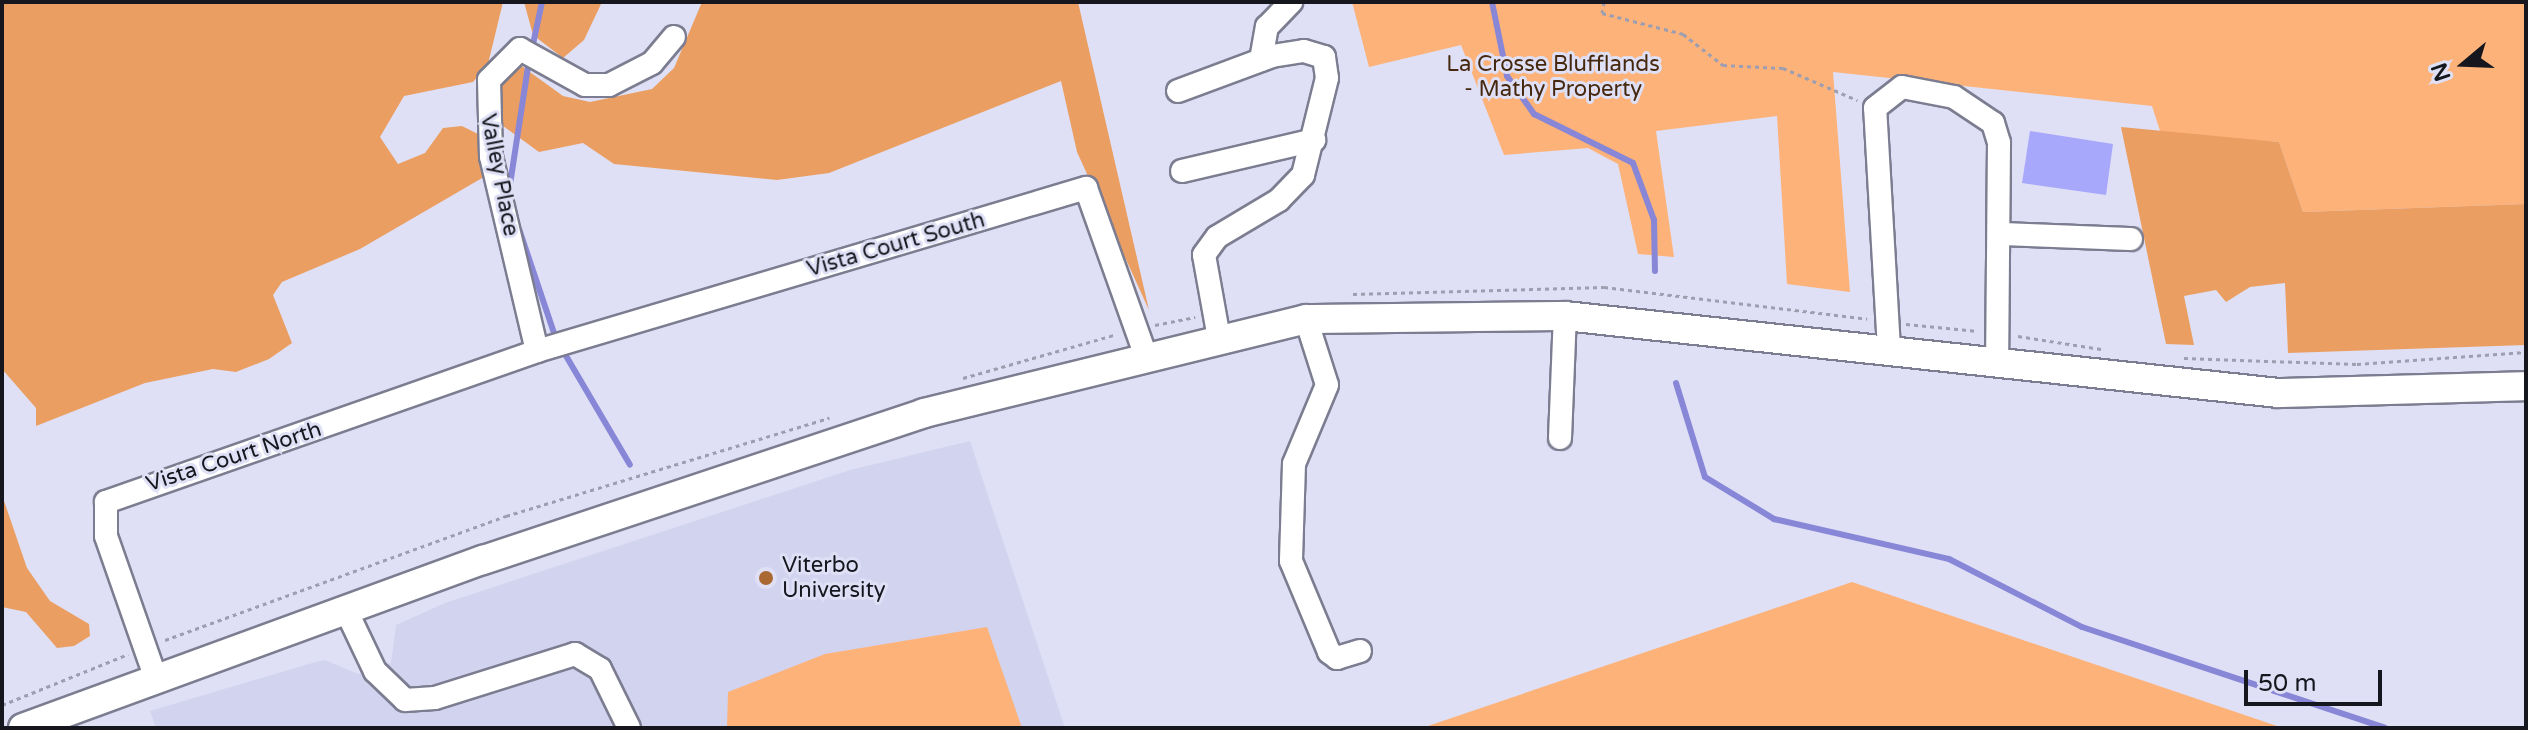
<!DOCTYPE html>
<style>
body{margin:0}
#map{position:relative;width:2528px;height:730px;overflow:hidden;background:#dfe0f5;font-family:"Varela Round",sans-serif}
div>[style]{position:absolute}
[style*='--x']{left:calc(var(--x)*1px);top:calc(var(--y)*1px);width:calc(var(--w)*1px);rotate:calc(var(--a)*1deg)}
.built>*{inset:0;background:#d2d3ef}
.green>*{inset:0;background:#fdb279}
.forest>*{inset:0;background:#eb9e62}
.stream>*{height:6px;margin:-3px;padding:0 3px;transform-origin:3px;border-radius:3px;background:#8886d7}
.building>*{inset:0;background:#a7a7fb}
.path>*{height:3px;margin-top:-1.5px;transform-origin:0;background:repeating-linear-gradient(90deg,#9d9eaf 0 4px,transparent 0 8px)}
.roads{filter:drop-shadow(2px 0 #7c7d90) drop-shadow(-2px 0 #7c7d90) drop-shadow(0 2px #7c7d90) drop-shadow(0 -2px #7c7d90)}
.minor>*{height:22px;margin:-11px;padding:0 11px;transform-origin:11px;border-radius:11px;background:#fff}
.major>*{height:28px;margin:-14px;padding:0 14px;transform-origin:14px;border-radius:14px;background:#fff}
.dots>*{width:22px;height:22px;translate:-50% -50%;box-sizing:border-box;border:4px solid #dfe0f5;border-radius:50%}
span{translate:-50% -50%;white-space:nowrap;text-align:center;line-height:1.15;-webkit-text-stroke:6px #dfe0f5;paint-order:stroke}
.park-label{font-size:22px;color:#46280e}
.street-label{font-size:22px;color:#16171e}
.poi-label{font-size:22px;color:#16171e}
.left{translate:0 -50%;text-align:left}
.frame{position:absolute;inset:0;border:4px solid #16171e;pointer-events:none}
.north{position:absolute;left:2424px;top:24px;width:80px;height:80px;-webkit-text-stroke:6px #dfe0f5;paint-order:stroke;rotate:251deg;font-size:22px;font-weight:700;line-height:32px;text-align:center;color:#16171e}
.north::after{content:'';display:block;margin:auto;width:28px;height:36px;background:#16171e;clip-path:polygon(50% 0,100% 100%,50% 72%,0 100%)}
.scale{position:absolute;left:2244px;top:670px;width:138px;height:36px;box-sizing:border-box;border:4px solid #16171e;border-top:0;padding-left:10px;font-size:24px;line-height:28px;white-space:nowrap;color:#16171e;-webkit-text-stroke:6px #dfe0f5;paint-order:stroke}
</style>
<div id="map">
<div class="built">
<i style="clip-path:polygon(970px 441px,1065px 728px,156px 728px,150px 711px,312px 663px,325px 660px,358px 674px,391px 663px,396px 625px,445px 603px,850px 470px)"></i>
</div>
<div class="green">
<i style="clip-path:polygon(1352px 2px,2526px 2px,2526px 204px,2303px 212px,2279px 142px,2161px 134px,2152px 106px,1833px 72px,1850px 292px,1787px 284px,1777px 116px,1656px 131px,1674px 257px,1638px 254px,1618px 164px,1588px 148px,1504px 155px,1461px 45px,1369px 67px)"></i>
<i style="clip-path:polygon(1852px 582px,2283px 728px,1422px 728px)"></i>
<i style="clip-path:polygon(987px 627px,1022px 728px,727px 728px,728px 692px,825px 654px)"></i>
</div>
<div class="forest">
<i style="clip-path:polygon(2px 2px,503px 2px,488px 64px,473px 82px,404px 96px,380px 137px,398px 164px,425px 153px,443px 128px,462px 126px,478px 134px,489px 174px,360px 249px,282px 282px,273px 295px,292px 343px,269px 359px,236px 372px,213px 369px,145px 383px,36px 426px,36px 408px,2px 369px)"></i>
<i style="clip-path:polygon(524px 2px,602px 2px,584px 40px,563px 58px,533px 35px)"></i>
<i style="clip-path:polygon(702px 2px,1078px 2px,1149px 310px,1077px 152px,1061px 81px,829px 173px,777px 180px,614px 164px,583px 143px,539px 152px,495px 120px,503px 66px,516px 62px,563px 96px,590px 102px,652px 89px,674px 68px)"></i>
<i style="clip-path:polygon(2121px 127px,2279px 142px,2303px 212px,2526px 204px,2526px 345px,2288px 353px,2285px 283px,2250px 287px,2226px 302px,2216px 290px,2184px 296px,2194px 345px,2166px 344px)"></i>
<i style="clip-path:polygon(2px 495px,27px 568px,50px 601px,89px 624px,90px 636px,74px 646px,57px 648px,26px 612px,2px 607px)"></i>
</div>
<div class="stream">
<i style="--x:1492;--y:2;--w:76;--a:78.5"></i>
<i style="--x:1507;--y:76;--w:47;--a:54.6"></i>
<i style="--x:1534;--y:114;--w:110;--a:26.3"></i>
<i style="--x:1633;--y:163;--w:61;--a:69.8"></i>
<i style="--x:1654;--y:220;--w:51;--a:88.9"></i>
<i style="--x:532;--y:49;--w:48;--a:-78"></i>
<i style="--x:509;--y:191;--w:133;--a:-81.3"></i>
<i style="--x:519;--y:229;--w:116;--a:71.4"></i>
<i style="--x:562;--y:349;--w:134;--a:59.6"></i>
<i style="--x:1676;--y:383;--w:98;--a:72.9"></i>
<i style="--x:1705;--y:477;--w:81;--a:31.3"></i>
<i style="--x:1774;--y:519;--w:180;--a:12.9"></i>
<i style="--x:1949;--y:559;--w:149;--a:27.1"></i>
<i style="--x:2082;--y:627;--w:319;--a:18.4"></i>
</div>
<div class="building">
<i style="clip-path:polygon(2030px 131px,2113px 144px,2106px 195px,2022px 183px)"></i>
</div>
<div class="path">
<i style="--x:1604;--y:2;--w:11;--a:100"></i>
<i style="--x:1602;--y:13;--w:84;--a:14.5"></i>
<i style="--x:1683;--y:34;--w:51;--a:37.8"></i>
<i style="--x:1723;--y:65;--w:60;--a:2.9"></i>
<i style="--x:1783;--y:68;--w:81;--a:23.4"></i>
<i style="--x:1353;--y:294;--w:251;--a:-1.6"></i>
<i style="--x:1604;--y:287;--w:265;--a:6.9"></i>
<i style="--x:1906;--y:324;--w:72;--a:5.6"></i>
<i style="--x:1155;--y:325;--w:41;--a:-11.3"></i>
<i style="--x:2018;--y:336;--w:84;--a:8.9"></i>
<i style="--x:2184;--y:358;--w:173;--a:2"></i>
<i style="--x:2357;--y:364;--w:169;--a:-4.1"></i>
<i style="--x:963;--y:378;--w:160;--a:-15.9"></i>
<i style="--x:165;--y:640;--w:363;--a:-20"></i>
<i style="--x:506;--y:516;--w:338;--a:-16.9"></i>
<i style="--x:2;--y:705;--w:136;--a:-22"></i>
</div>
<div class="roads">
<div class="minor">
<i style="--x:1261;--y:60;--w:34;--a:-80"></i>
<i style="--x:1267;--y:27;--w:35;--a:-46"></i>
<i style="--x:1178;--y:91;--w:100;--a:-20.4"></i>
<i style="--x:1272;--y:56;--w:32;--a:-9"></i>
<i style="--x:1304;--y:51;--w:21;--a:17"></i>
<i style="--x:1324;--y:57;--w:21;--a:82"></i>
<i style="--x:1327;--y:78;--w:100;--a:103.9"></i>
<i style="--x:1303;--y:175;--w:35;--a:134"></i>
<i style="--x:1279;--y:200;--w:72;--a:149.2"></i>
<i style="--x:1217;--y:237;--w:22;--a:126"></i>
<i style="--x:1204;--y:255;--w:84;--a:79.8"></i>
<i style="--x:1182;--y:171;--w:136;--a:-13.2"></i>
<i style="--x:2001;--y:234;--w:130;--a:2.2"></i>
<i style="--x:1306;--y:319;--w:69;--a:72.3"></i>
<i style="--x:1327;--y:385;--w:86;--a:112.7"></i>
<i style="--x:1294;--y:464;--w:97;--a:91.8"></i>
<i style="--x:1291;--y:561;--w:99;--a:67.3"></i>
<i style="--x:1329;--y:652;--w:10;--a:37"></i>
<i style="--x:1337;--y:658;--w:24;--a:-17"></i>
<i style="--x:1889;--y:349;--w:241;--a:-93.3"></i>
<i style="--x:1875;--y:108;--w:34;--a:-38"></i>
<i style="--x:1902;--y:87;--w:53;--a:10.9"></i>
<i style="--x:1954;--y:97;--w:47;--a:33.7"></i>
<i style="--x:1993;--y:123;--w:21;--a:73"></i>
<i style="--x:1999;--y:143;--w:219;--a:90.5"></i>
<i style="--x:537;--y:351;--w:199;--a:-103.3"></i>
<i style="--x:491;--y:157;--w:77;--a:-91.5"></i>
<i style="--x:489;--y:80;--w:44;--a:-45"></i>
<i style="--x:520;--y:49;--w:74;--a:29"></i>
<i style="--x:585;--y:85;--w:24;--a:0"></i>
<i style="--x:609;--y:85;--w:48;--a:-27.1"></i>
<i style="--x:652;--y:63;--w:34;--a:-50"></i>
<i style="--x:1560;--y:438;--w:122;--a:-87.7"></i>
<i style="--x:345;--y:608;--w:70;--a:64.5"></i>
<i style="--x:375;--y:671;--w:42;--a:44"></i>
<i style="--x:405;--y:700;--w:30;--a:-4"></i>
<i style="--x:435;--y:698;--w:147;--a:-17.4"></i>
<i style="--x:575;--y:654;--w:29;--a:31"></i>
<i style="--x:600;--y:669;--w:66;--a:63.8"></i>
<i style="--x:155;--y:676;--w:148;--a:-109.3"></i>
<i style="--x:106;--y:536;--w:34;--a:-90"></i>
<i style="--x:106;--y:502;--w:457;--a:-19.3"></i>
<i style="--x:537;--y:351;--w:573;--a:-16.54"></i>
<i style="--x:1086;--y:188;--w:176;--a:70.4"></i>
</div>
<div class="major">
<i style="--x:23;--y:728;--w:490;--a:-20.1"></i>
<i style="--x:483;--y:560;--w:465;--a:-18.4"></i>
<i style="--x:924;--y:413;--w:393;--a:-13.8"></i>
<i style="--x:1306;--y:319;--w:259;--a:-0.7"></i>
<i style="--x:1565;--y:316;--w:717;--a:6.16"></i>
<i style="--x:2278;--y:393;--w:248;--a:-1.6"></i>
</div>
</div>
<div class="dots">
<i style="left:766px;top:578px;background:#aa6933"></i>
</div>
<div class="park-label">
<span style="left:1553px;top:77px">La Crosse Blufflands<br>- Mathy Property</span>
</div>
<div class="street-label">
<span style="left:499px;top:175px;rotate:79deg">Valley Place</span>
<span style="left:896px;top:245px;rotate:-16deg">Vista Court South</span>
<span style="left:234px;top:457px;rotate:-18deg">Vista Court North</span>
</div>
<div class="poi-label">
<span class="left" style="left:782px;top:578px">Viterbo<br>University</span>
</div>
<div class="frame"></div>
<div class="north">N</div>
<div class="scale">50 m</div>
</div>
